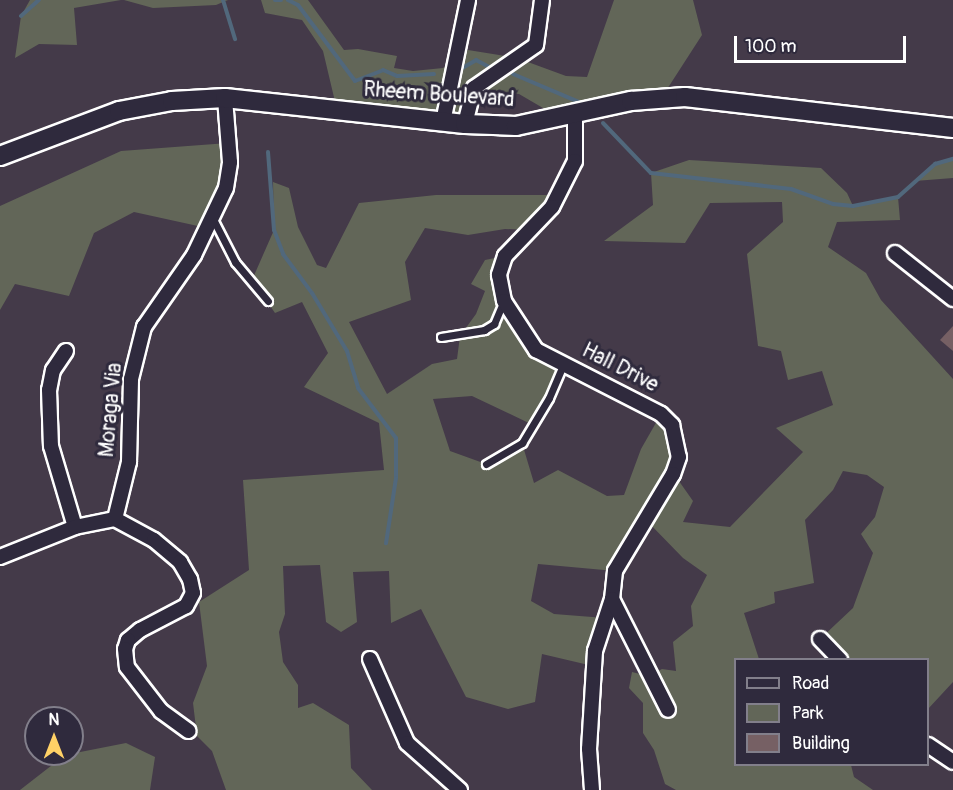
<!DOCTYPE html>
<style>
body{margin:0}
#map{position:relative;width:953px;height:790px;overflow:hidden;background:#443a49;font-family:Pangolin,sans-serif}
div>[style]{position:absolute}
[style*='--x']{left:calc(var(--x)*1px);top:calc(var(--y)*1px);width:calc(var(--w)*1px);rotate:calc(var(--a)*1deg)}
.green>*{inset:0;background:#626658}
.stream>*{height:4px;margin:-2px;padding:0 2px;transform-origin:2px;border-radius:2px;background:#51687c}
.building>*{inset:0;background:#766064}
.roads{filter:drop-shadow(2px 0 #fff) drop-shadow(-2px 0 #fff) drop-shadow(0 2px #fff) drop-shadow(0 -2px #fff)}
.lane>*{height:7px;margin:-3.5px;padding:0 3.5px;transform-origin:3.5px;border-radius:3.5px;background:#2f2a3d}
.street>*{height:14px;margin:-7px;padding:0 7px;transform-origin:7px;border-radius:7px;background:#2f2a3d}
.secondary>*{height:18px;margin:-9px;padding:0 9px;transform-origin:9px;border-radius:9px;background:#2f2a3d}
span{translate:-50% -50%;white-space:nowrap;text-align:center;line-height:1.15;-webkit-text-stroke:6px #2f2a3d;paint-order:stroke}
.street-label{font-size:21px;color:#fff}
.legend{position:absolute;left:734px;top:658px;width:195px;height:108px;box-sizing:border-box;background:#2f2a3d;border:2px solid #827f8b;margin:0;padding:8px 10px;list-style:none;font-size:18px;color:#fff}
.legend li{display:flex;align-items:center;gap:12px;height:30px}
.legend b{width:30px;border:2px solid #827f8b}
.north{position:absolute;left:24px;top:706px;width:60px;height:60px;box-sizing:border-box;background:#2f2a3d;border:2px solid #827f8b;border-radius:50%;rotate:0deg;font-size:16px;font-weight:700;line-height:24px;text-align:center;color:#fff}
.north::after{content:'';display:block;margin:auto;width:21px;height:27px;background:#ffd166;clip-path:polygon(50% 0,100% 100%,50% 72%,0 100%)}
.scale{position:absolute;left:734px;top:36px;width:172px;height:27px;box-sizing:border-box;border:3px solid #fff;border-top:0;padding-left:8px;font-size:18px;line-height:21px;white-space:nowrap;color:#fff;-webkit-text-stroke:4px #2f2a3d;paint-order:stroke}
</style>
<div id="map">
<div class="green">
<i style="clip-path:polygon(30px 0,121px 0,74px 8px,77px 45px,39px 44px,15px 58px,21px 16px)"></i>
<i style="clip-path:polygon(124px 0,228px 0,216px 5px,153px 8px)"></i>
<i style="clip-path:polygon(261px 0,308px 0,344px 50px,358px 49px,397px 56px,394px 68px,413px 71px,443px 68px,468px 50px,517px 58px,566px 76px,587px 77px,614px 0,693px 0,702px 35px,662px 97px,575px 115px,543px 108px,519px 94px,475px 88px,465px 124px,337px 110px,323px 51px,302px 20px,265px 13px)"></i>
<i style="clip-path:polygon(228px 143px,230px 162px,207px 228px,134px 212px,94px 233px,69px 296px,15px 284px,0 310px,0 206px,121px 151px)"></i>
<i style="clip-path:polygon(689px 160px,821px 168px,847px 193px,853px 206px,898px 197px,900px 220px,837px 222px,828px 247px,866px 273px,881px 300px,953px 379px,953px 682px,928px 709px,928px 660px,840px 659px,820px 639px,853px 608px,873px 553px,861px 534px,875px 517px,884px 487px,867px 475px,843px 471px,833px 490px,805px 520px,814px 583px,774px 592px,775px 603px,744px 613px,759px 659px,736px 660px,736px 764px,851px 765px,854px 777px,873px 790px,676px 790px,665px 784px,654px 750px,643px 733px,643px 703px,629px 688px,632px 672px,648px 676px,662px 669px,676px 671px,673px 642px,693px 626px,691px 606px,707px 575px,683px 558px,647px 521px,615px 571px,538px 564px,531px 601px,554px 614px,605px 618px,593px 666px,542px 654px,535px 702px,508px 709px,466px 697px,421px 609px,391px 623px,389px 571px,353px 572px,357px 622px,341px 632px,326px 622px,320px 565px,283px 566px,285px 614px,279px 632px,283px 662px,298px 685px,298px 708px,313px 703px,349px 725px,351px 768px,372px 790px,226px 790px,212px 751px,197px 736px,193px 703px,207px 666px,199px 602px,249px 570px,243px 480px,384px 470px,379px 423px,304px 387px,328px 353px,302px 302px,275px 313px,252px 280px,274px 230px,273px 182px,289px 188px,298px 227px,317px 265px,326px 268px,359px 203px,436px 195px,558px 195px,530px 230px,505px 229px,468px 235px,425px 228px,405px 262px,411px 300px,349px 322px,387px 394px,432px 364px,457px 359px,460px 336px,476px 314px,485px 291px,471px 284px,485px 260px,505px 256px,504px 301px,536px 350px,564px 363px,533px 425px,472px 396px,433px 399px,450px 451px,486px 464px,522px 443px,534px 483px,558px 470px,607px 496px,624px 495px,641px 449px,661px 414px,672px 425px,674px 474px,693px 501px,683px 522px,730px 527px,803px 452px,776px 428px,833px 405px,822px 371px,788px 380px,781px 351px,758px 346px,747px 254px,783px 222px,782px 202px,710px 203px,685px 243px,604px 241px,653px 205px,651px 173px)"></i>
<i style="clip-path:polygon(953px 160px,953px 178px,915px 181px,935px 164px)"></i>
<i style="clip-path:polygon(126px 743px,155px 757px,150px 790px,20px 790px,65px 755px)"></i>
</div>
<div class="stream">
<i style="--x:223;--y:0;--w:41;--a:72.9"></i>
<i style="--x:275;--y:0;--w:6;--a:0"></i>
<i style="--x:288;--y:0;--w:11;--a:27"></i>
<i style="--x:298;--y:5;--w:95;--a:53.1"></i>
<i style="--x:355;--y:81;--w:30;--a:-21"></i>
<i style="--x:383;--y:70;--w:15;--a:23"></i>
<i style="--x:397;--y:76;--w:37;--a:-3"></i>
<i style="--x:21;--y:16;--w:24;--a:-42"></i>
<i style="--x:459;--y:70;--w:20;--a:-30"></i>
<i style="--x:476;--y:60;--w:15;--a:28"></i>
<i style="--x:513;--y:74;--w:72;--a:23"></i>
<i style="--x:603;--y:123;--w:69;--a:46.2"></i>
<i style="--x:651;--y:173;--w:141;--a:6.5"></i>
<i style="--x:791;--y:189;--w:45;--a:19.7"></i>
<i style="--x:833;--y:204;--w:20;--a:6"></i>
<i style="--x:853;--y:206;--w:46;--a:-11.3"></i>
<i style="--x:898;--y:197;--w:50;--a:-41.7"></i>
<i style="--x:935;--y:164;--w:19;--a:-16"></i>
<i style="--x:268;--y:152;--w:78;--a:85.6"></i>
<i style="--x:274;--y:230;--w:26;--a:69"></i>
<i style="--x:283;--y:254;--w:49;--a:53.4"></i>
<i style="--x:312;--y:293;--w:68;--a:58.9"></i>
<i style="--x:347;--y:351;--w:39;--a:73"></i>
<i style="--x:358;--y:388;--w:63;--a:52.8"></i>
<i style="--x:396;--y:438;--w:40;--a:90"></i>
<i style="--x:396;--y:478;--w:66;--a:98.7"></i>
</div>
<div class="building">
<i style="clip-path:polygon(953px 326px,953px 351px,940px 340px)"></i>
</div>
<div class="roads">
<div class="lane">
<i style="--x:212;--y:217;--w:51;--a:62.9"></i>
<i style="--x:235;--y:262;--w:51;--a:49.8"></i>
<i style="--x:441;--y:337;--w:44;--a:-9.2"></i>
<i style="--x:484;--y:330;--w:12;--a:-31"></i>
<i style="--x:494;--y:324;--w:25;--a:-67"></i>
<i style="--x:486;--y:464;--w:42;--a:-30.3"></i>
<i style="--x:522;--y:443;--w:52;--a:-59"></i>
<i style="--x:549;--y:398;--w:38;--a:-67"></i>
</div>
<div class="street">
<i style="--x:575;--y:115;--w:46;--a:90"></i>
<i style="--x:575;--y:161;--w:51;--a:116.6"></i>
<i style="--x:552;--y:207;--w:68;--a:133.8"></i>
<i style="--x:505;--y:256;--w:20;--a:108"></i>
<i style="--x:499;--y:275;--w:26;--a:79"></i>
<i style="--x:504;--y:301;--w:59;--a:56.9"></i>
<i style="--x:536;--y:350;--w:140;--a:27.1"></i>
<i style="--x:661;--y:414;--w:16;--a:45"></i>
<i style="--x:672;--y:425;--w:33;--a:78"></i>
<i style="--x:679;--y:457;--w:18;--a:109"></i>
<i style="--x:673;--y:474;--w:113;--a:120.9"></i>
<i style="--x:615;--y:571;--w:28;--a:96"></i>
<i style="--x:612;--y:599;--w:55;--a:108.1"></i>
<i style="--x:595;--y:651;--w:98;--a:93.5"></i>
<i style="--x:589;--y:749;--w:41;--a:85.8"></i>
<i style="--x:443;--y:122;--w:125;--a:-78.4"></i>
<i style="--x:465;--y:124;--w:37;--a:-76"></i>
<i style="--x:474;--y:88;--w:75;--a:-34.7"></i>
<i style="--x:536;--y:45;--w:45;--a:-82.4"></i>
<i style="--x:895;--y:253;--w:74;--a:38.4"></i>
<i style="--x:66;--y:351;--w:23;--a:124"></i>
<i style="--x:53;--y:370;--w:20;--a:101"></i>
<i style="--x:49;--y:390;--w:56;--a:88"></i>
<i style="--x:51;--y:446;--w:84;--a:73.5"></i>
<i style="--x:115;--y:519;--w:44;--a:28.3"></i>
<i style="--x:154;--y:540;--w:34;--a:40"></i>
<i style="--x:180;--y:562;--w:20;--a:60"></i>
<i style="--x:190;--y:579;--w:14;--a:78"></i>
<i style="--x:193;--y:593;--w:15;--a:118"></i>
<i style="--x:186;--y:606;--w:52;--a:152.4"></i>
<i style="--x:140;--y:630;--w:16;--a:140"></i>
<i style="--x:128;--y:640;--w:9;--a:108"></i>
<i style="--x:125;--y:649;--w:18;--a:84"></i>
<i style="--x:127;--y:667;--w:56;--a:52.3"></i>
<i style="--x:161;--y:711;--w:34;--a:36"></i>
<i style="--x:0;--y:557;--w:81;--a:-21.8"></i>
<i style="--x:75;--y:527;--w:41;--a:-11.3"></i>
<i style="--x:115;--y:519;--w:59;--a:-76.2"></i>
<i style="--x:129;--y:462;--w:83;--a:-88.6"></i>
<i style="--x:131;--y:379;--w:54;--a:-76"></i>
<i style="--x:144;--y:327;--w:88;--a:-55.2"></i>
<i style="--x:194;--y:255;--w:74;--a:-64.5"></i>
<i style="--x:226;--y:188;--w:26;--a:-81"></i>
<i style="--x:230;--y:162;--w:64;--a:-94.5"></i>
<i style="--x:612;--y:599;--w:124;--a:63.2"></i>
<i style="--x:820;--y:639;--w:29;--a:46"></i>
<i style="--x:370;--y:659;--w:92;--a:66.2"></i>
<i style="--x:407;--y:743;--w:71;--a:41.6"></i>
<i style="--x:928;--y:745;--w:30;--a:34"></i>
</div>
<div class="secondary">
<i style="--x:0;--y:156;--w:127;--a:-20.7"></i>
<i style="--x:119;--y:111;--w:54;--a:-10.7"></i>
<i style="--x:172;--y:101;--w:53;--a:-3.2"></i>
<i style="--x:225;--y:98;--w:241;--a:6.2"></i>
<i style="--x:465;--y:124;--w:51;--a:2.2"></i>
<i style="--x:516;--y:126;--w:118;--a:-12.3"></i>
<i style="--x:631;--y:101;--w:54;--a:-4.2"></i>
<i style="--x:685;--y:97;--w:270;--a:6.6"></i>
</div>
</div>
<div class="street-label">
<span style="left:439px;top:95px;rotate:4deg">Rheem Boulevard</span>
<span style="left:620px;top:368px;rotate:27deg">Hall Drive</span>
<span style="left:111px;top:410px;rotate:-85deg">Moraga Via</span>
</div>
<ul class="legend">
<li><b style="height:8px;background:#2f2a3d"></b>Road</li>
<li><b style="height:16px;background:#626658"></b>Park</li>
<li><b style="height:16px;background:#766064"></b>Building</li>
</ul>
<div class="north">N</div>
<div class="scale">100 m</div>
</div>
